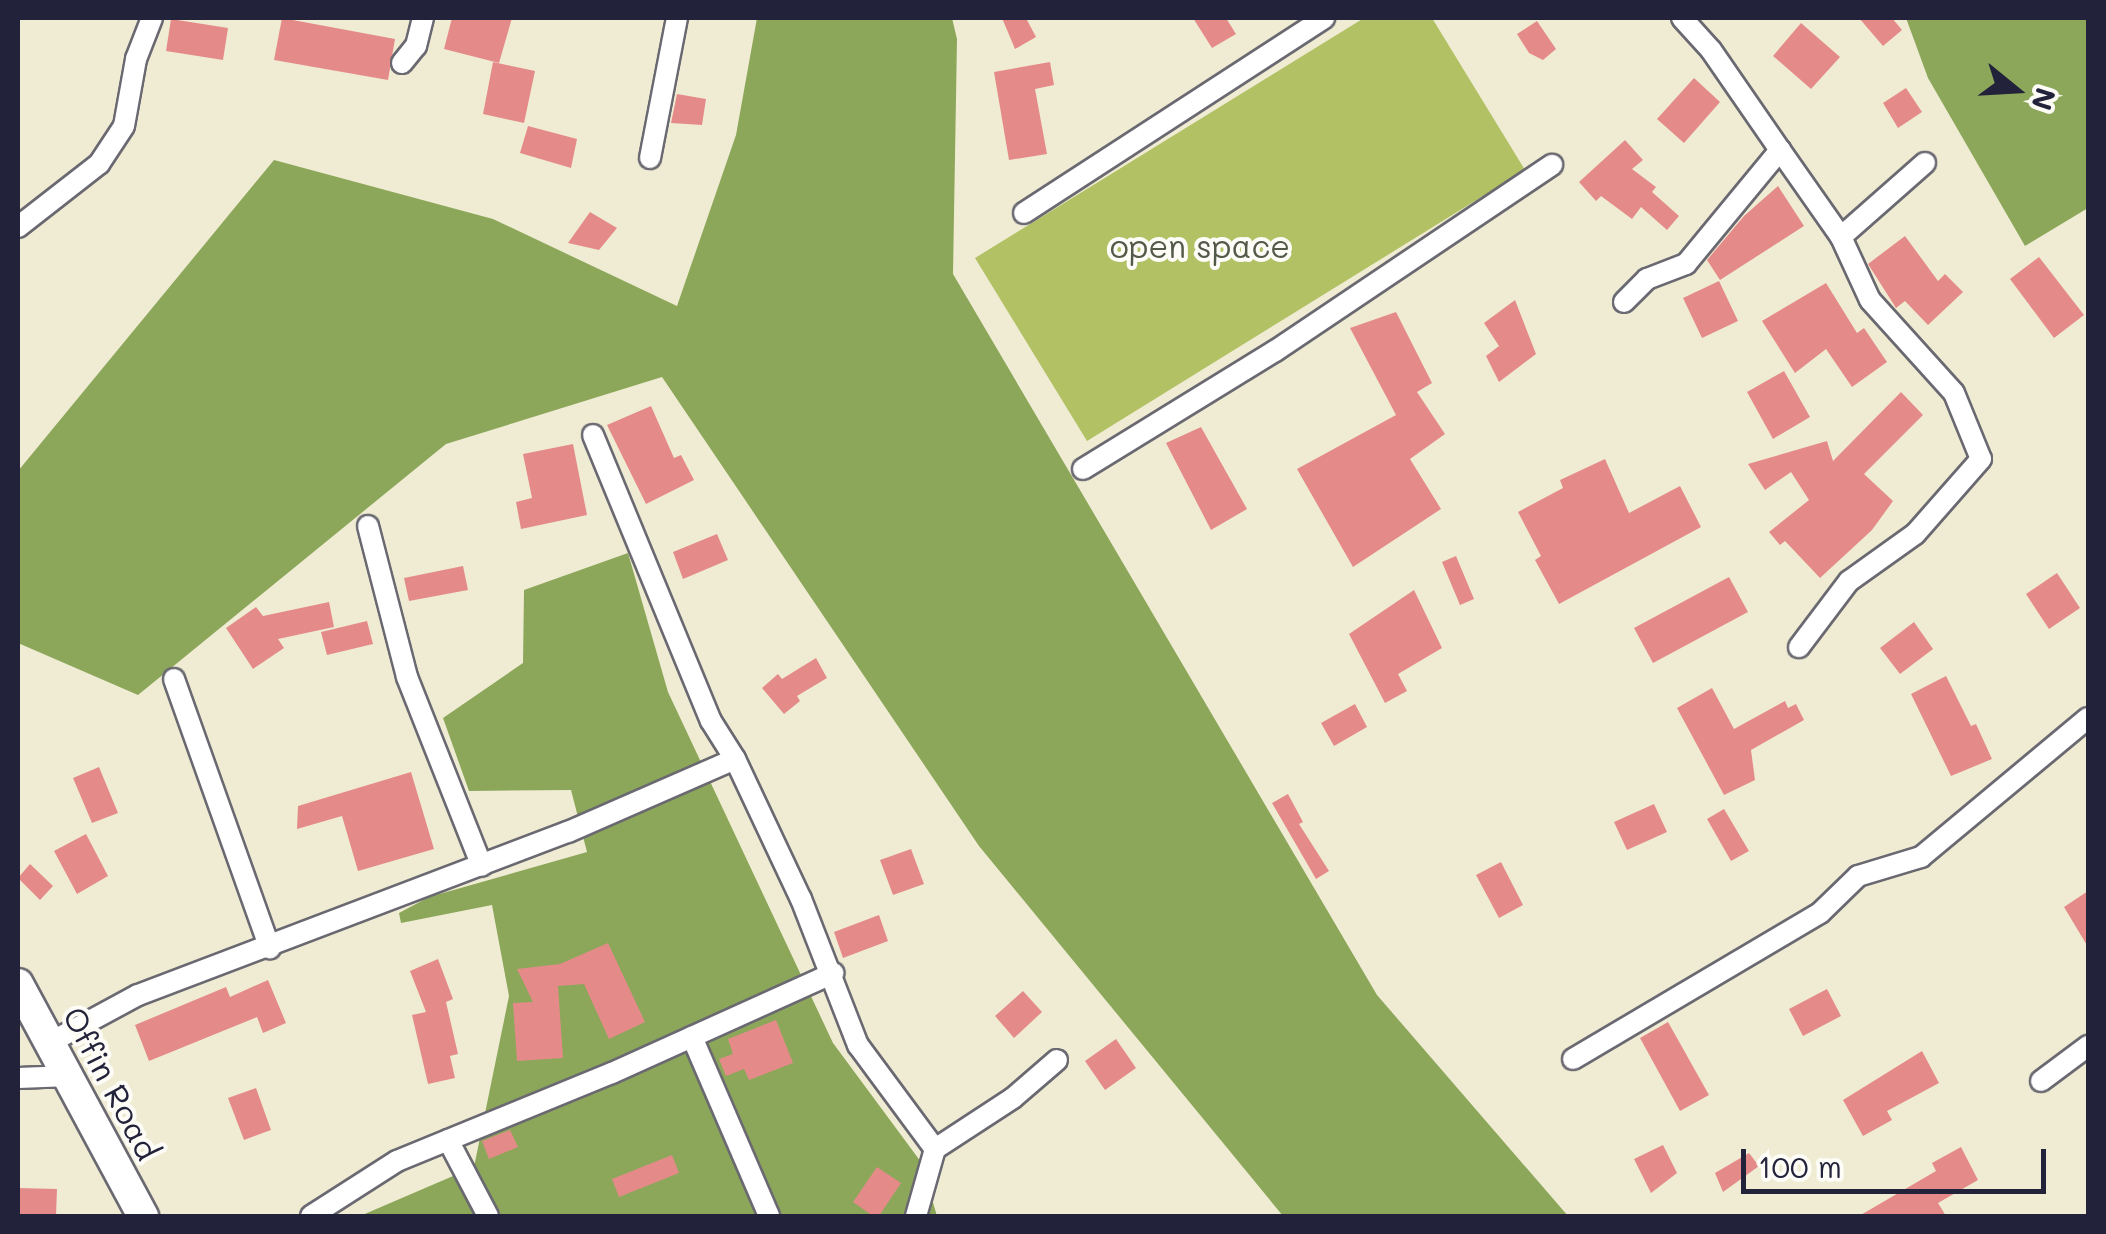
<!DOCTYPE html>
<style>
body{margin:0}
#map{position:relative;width:2106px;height:1234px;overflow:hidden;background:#f0ecd4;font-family:Mali,sans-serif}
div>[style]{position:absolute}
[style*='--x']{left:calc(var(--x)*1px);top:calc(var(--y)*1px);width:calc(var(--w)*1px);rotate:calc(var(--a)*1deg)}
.green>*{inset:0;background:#b1c164}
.forest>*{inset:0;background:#8ca75a}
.building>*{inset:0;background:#e48b8a}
.roads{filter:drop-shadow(2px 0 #6a6971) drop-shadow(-2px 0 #6a6971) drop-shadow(0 2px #6a6971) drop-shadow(0 -2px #6a6971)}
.street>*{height:20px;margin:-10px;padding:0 10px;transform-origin:10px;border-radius:10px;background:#fff}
.secondary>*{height:30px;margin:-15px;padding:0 15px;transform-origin:15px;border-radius:15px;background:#fff}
span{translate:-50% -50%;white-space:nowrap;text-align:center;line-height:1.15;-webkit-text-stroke:8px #fdfcf7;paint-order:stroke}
.park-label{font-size:32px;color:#545a49}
.street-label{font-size:32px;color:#22223b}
.frame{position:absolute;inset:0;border:20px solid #22223b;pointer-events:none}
.north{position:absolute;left:1966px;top:40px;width:100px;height:100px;-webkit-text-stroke:8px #fdfcf7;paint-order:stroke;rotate:108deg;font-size:28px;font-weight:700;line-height:40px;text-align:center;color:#22223b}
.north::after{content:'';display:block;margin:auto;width:35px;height:45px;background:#22223b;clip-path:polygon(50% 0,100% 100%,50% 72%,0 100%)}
.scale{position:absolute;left:1741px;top:1149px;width:305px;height:45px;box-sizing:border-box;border:5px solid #22223b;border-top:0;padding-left:12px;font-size:30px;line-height:35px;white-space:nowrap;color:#22223b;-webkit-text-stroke:8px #fdfcf7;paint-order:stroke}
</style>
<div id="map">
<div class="green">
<i style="clip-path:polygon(1364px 18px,1432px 18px,1525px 170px,1087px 441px,975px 258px)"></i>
</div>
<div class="forest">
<i style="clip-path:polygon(757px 18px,952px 18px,957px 39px,953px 274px,1377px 995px,1568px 1216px,1283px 1216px,979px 846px,662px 377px,446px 444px,138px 695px,18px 643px,18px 471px,274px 160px,493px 219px,677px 306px,736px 135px)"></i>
<i style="clip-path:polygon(1906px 18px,2088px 18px,2088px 208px,2025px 246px,1928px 78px)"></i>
<i style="clip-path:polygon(628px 553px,668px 692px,833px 1043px,921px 1162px,937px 1216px,360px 1216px,474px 1167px,509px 996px,492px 905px,401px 923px,399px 913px,429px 897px,587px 852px,571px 790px,469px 791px,443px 718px,523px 663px,524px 590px)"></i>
</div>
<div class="building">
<i style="clip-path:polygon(282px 18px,395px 39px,388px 80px,274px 60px)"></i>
<i style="clip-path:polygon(452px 18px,512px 18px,499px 63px,444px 49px)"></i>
<i style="clip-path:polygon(1002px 18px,1026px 18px,1036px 37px,1015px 49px)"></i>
<i style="clip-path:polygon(1193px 18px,1226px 18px,1236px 34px,1212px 48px)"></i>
<i style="clip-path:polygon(1859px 18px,1892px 18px,1902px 30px,1883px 46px)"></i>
<i style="clip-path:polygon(171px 19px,228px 28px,223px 60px,166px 51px)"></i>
<i style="clip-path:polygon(1537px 21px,1556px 49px,1543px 60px,1529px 53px,1517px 34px)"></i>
<i style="clip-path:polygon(1801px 23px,1840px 57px,1811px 89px,1773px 56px)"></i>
<i style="clip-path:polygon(493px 62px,535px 71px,524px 123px,483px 114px)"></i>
<i style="clip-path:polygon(1050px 62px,1054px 85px,1035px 89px,1047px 154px,1009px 160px,994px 72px)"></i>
<i style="clip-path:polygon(1694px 78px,1720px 102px,1684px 143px,1657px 119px)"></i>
<i style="clip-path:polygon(1906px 88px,1922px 112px,1898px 128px,1883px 103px)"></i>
<i style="clip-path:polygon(677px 94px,706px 99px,702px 125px,671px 123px)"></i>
<i style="clip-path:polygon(528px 126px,577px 139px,571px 168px,520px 153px)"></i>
<i style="clip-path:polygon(1625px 140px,1643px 160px,1632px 169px,1656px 187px,1652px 192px,1679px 216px,1667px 230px,1641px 207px,1632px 219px,1601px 196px,1596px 201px,1579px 182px)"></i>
<i style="clip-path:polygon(1778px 186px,1804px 226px,1720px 280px,1707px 260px,1744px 216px)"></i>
<i style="clip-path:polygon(590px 212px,617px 228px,599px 250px,568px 243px)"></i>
<i style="clip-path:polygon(1905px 236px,1938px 281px,1945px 274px,1963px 292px,1928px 325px,1905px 301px,1896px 308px,1868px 264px)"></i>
<i style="clip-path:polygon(2039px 257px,2084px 315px,2054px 338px,2010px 279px)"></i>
<i style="clip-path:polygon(1719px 281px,1738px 321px,1702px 338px,1683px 298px)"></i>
<i style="clip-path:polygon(1826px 283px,1857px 333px,1864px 328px,1887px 362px,1852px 387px,1826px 349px,1795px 373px,1762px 321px)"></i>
<i style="clip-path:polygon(1515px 300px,1536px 354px,1499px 382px,1486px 356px,1499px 346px,1484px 323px)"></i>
<i style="clip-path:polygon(1396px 312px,1432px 383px,1417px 392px,1445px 434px,1410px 459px,1441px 509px,1353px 567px,1297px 469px,1396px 415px,1350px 328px)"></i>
<i style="clip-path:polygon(1784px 371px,1810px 417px,1773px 439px,1747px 392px)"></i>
<i style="clip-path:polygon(1901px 392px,1923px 415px,1864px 474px,1893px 501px,1872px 530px,1820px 578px,1785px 541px,1780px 545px,1769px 532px,1809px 500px,1791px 472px,1765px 490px,1748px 464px,1827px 441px,1833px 461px)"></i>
<i style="clip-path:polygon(651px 406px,674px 458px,681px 455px,694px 480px,646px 504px,607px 425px)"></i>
<i style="clip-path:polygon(1201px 427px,1247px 509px,1211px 530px,1166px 443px)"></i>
<i style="clip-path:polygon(573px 444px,587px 515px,521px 529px,516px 502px,532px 498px,523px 454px)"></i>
<i style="clip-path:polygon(1605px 459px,1629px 513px,1680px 486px,1701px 527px,1559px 604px,1535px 560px,1541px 556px,1518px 512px,1563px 488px,1560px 480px)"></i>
<i style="clip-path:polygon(717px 534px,728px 560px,683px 579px,673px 552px)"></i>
<i style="clip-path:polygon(1456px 556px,1474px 599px,1460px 605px,1442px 562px)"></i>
<i style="clip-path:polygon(463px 566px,468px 590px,409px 601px,404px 578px)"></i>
<i style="clip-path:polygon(2057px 573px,2080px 608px,2049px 629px,2026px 594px)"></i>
<i style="clip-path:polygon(1729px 577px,1748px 612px,1653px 663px,1634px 628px)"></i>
<i style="clip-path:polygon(1414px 590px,1442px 648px,1398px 674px,1407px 691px,1385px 703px,1349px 634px)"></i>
<i style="clip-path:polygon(329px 602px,334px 627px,278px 639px,284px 648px,253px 669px,226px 628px,256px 607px,263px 616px)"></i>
<i style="clip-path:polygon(367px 621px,373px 644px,327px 655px,321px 632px)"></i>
<i style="clip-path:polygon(1914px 622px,1933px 649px,1900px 674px,1880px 648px)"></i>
<i style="clip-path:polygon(816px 658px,827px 678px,797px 696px,800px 701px,784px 714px,762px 688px,778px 674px,782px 679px)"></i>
<i style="clip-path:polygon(1946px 676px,1971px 726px,1976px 724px,1992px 759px,1951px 776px,1911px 694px)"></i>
<i style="clip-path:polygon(1712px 688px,1734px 729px,1785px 701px,1788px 708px,1796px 704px,1804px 720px,1751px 750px,1755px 780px,1724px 795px,1677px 708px)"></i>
<i style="clip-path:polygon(1355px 704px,1367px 727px,1334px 746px,1321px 723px)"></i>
<i style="clip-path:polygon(99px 767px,118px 813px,92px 823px,73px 778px)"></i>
<i style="clip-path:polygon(411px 772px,434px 849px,358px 871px,342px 816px,297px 829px,298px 806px)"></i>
<i style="clip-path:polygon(1288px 794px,1303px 822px,1299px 824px,1329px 871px,1316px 879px,1272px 803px)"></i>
<i style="clip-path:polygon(1654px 804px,1667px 832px,1627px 850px,1614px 822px)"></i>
<i style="clip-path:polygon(1724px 809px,1749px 851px,1731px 861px,1707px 819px)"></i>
<i style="clip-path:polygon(86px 834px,108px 876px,77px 894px,54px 851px)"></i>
<i style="clip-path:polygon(911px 849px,924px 884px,893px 895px,880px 860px)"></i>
<i style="clip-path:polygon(1501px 862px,1523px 905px,1499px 918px,1476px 875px)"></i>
<i style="clip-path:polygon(30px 864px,53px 886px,40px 900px,18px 878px)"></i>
<i style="clip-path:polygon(2088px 891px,2088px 947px,2064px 907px)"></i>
<i style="clip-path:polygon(879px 915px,888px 941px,843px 958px,834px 932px)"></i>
<i style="clip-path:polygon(608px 943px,645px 1022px,609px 1039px,584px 984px,558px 986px,563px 1058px,517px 1061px,513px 1003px,533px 1002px,517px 969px,560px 964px)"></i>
<i style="clip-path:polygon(438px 959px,453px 999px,446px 1002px,458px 1054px,450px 1056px,455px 1078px,428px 1084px,412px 1015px,426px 1012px,410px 971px)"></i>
<i style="clip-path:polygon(268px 980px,286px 1023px,263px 1033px,257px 1017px,149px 1061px,135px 1025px,226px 987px,230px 997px)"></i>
<i style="clip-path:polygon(1827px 989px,1841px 1016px,1803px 1036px,1789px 1009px)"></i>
<i style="clip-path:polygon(1023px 991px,1042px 1012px,1014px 1038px,995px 1016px)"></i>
<i style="clip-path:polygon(776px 1020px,793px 1063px,749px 1080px,744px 1069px,726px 1076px,719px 1059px,733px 1054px,728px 1039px)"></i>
<i style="clip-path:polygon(1668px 1022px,1709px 1095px,1680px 1111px,1640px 1038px)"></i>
<i style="clip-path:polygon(1116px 1039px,1136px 1068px,1105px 1090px,1085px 1061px)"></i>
<i style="clip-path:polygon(1922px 1051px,1939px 1083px,1887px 1111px,1892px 1120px,1863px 1136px,1843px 1100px)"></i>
<i style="clip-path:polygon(256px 1088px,271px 1130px,244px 1140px,228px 1098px)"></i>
<i style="clip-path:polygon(510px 1130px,518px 1147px,489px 1159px,482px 1141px)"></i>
<i style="clip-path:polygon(1663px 1145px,1677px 1173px,1651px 1193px,1634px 1159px)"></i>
<i style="clip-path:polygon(1961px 1147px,1978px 1180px,1938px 1203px,1946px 1216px,1859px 1216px,1936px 1171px,1932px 1163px)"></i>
<i style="clip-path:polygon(1749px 1153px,1759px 1166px,1723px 1192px,1715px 1173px)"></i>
<i style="clip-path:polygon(672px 1155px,679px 1173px,619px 1197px,612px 1179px)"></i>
<i style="clip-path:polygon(877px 1167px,901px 1183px,879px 1216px,873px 1216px,853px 1202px)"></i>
<i style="clip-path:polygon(18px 1188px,57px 1189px,56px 1216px,18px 1216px)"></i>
</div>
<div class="roads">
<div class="street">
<i style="--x:1682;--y:18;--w:43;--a:47.8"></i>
<i style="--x:1711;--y:50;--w:121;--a:55.4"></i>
<i style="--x:402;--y:63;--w:22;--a:-51"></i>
<i style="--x:416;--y:46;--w:29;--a:-76"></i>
<i style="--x:650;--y:158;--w:143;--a:-79.1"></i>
<i style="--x:1024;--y:213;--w:358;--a:-33"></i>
<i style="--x:18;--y:227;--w:103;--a:-37.9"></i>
<i style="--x:99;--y:164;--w:45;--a:-56.7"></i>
<i style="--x:124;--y:126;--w:68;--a:-79.8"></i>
<i style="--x:136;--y:59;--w:44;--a:-68.7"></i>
<i style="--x:1841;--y:237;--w:112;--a:-41.4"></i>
<i style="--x:1624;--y:302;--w:33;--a:-45"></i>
<i style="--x:1647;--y:279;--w:42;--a:-21"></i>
<i style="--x:1686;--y:264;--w:148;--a:-50.5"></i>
<i style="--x:1780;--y:150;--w:106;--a:55"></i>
<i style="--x:1841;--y:237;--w:69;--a:65.3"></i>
<i style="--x:1870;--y:300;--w:125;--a:47.9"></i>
<i style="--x:1954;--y:393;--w:71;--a:67.8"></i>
<i style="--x:1981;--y:459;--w:100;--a:131.3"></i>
<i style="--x:1915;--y:534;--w:81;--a:144.5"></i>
<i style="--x:1849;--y:581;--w:83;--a:127.1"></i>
<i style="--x:593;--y:435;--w:309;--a:67.6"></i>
<i style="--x:711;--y:721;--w:45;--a:57.7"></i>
<i style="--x:735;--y:759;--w:155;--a:64.8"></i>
<i style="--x:801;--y:899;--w:157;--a:68.7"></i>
<i style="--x:858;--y:1045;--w:129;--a:53.5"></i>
<i style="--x:1083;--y:469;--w:225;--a:-31.6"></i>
<i style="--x:1275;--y:351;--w:334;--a:-33.9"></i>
<i style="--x:368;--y:526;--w:156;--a:75.5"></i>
<i style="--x:407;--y:677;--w:203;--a:68.4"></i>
<i style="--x:174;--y:679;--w:286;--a:70.4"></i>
<i style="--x:692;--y:1037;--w:195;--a:66.7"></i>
<i style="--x:51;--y:1042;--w:99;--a:-28.4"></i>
<i style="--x:138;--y:995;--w:460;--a:-20.8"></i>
<i style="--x:568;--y:832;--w:182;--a:-23.6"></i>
<i style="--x:1573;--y:1059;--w:287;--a:-30.6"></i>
<i style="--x:1820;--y:913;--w:53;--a:-44.2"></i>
<i style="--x:1858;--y:876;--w:66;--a:-16.8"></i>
<i style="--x:1921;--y:857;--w:217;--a:-39.8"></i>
<i style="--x:18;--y:1078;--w:52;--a:-2.2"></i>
<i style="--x:2041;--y:1081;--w:59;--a:-36.7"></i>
<i style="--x:448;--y:1140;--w:86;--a:62.2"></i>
<i style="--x:311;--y:1216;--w:102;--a:-32.6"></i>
<i style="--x:397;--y:1161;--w:232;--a:-22.3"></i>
<i style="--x:612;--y:1073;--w:243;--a:-24.3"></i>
<i style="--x:916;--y:1216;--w:70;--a:-74.2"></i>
<i style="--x:935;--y:1149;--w:93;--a:-33.2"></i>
<i style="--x:1013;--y:1098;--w:58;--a:-40.8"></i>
</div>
<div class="secondary">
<i style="--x:18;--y:984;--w:264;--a:61.7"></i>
</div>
</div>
<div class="park-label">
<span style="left:1200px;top:245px">open space</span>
</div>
<div class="street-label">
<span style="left:112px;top:1083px;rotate:62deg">Offin Road</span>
</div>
<div class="frame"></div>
<div class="north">N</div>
<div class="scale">100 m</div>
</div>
